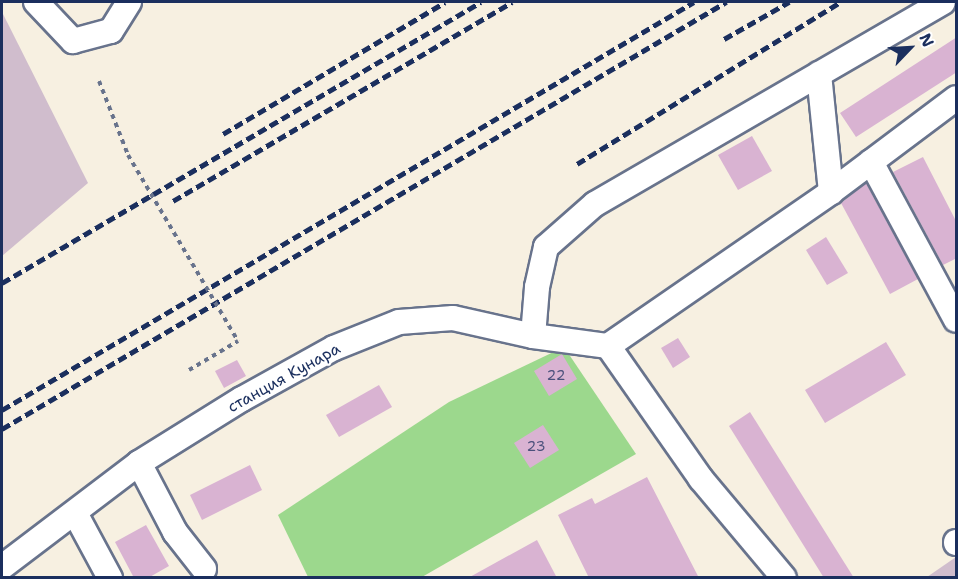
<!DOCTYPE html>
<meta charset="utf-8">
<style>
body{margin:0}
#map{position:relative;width:958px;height:579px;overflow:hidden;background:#f7f0e1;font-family:"Shantell Sans",sans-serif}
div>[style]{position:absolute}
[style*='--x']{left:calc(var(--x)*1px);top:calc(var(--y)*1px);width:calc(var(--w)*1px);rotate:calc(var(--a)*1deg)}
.industrial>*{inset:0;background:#d0bdcd}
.green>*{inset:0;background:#9cd88d}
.building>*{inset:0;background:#d9b3d2}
.path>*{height:4px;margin-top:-2px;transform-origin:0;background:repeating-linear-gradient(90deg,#68738c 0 4.5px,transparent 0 9px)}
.roads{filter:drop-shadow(2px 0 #68738c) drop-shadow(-2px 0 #68738c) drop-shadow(0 2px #68738c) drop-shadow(0 -2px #68738c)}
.minor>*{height:24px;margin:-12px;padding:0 12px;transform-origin:12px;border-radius:12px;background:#fff}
.rail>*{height:4.5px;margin-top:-2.25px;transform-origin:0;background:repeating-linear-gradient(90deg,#1b2f5e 0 9px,transparent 0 13.5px)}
.path-bridge>*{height:4px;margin-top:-2px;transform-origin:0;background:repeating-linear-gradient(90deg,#68738c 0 4.5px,transparent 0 9px)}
span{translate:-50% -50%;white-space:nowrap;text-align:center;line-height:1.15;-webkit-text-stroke:4.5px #fff;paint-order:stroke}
.number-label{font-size:14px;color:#4a507b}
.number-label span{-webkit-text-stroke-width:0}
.street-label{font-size:16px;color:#1b2f5e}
.frame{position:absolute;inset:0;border:3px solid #1b2f5e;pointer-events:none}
.north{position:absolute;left:880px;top:18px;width:60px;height:60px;-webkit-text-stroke:4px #fff;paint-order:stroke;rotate:65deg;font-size:16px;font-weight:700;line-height:24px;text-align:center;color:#1b2f5e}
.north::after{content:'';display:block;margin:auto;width:21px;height:27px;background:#1b2f5e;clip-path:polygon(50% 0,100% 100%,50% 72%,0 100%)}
</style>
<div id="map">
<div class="industrial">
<i style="clip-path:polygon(2px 12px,88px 183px,2px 256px)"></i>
<i style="clip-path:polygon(956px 557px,956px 577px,927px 577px)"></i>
</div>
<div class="green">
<i style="clip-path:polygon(564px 347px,636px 454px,422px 577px,308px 577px,278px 515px,449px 402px)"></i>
</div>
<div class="building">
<i style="clip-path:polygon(957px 37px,957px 72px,856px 137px,840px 113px)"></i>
<i style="clip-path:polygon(752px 136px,772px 171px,738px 190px,718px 155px)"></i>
<i style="clip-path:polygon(923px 157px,957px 223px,957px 258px,943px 265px,893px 172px)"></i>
<i style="clip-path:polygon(866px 183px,918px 279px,890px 294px,841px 203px)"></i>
<i style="clip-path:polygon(826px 237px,848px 273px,827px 285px,806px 250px)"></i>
<i style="clip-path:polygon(678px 338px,690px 357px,673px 368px,661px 348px)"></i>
<i style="clip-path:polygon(886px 342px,906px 375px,825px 423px,805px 390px)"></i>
<i style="clip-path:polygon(562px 354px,577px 379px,549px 396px,534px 371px)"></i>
<i style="clip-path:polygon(237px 360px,246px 376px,224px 388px,215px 371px)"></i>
<i style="clip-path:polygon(379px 385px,392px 407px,339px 437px,326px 415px)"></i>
<i style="clip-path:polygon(750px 412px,854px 578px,824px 578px,729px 426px)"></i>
<i style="clip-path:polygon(543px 425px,559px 450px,530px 468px,514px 443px)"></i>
<i style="clip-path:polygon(250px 465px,262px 490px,202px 520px,190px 495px)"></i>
<i style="clip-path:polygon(647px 477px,699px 578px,589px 578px,558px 515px,592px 498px,595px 504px)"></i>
<i style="clip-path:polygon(146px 525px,169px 566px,148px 578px,134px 578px,115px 542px)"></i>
<i style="clip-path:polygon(537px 540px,557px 578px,468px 578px)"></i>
</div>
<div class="path">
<i style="--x:99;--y:81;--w:79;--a:68.6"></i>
<i style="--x:189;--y:370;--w:57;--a:-30.6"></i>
</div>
<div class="roads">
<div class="minor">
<i style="--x:36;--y:2;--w:54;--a:46.5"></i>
<i style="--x:73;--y:41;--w:39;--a:-15"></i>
<i style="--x:111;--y:31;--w:34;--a:-58"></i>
<i style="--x:819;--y:74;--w:119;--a:84.2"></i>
<i style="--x:871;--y:162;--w:179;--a:61.7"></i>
<i style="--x:533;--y:336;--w:49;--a:-85.3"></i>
<i style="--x:537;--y:287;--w:41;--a:-77.3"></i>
<i style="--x:546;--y:247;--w:65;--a:-41.3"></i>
<i style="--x:595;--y:204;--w:402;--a:-30.1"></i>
<i style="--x:608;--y:346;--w:271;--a:-34.6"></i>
<i style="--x:831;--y:192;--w:156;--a:-36.9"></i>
<i style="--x:608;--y:346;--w:162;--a:55"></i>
<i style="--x:701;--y:479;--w:129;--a:50"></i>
<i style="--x:139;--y:463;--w:78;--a:62.4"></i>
<i style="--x:175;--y:532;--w:47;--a:51.9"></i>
<i style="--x:75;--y:513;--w:74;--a:61.7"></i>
<i style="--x:956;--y:543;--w:1;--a:-90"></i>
<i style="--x:2;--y:567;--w:172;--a:-37.2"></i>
<i style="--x:139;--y:463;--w:121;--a:-31.9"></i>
<i style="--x:242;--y:399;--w:105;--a:-29"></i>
<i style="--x:334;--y:348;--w:70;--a:-21.8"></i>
<i style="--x:399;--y:322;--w:54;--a:-4.2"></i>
<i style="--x:453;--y:318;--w:82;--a:12.7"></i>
<i style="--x:533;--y:336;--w:76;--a:7.6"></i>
</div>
</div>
<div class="rail">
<i style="--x:724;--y:39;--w:75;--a:-29.6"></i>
<i style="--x:223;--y:134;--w:258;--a:-30.7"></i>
<i style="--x:577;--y:164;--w:309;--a:-31.6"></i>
<i style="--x:173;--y:201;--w:393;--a:-30.4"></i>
<i style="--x:2;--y:283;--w:555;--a:-30.4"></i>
<i style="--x:2;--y:410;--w:803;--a:-30.52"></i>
<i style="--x:2;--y:429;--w:841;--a:-30.53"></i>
</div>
<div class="path-bridge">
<i style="--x:128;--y:155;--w:216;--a:59.4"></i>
</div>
<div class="number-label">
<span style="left:556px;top:375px">22</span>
<span style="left:536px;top:446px">23</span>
</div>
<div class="street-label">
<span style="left:284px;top:378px;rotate:-29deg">станция Кунара</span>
</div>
<div class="frame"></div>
<div class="north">N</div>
</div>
